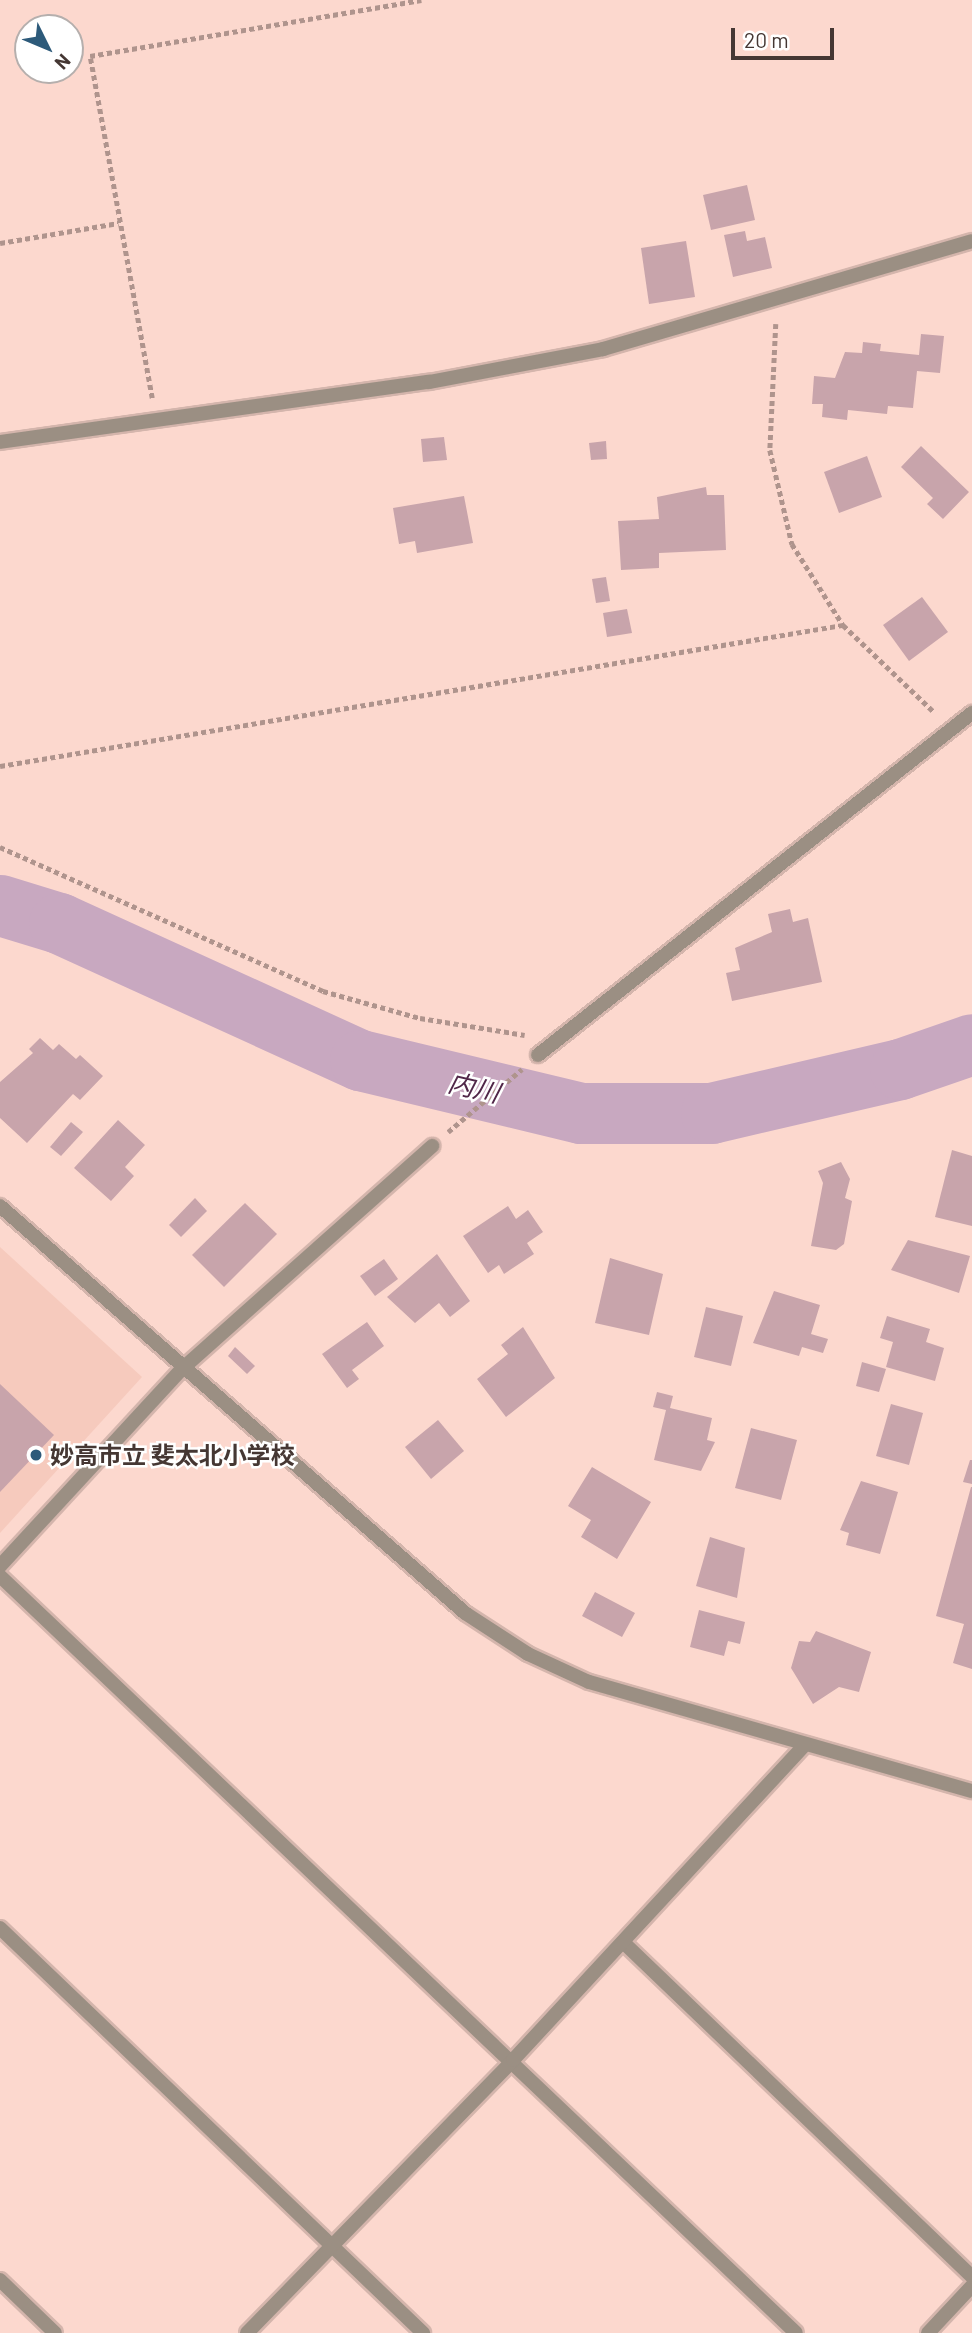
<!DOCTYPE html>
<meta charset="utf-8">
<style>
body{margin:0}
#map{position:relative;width:972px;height:2333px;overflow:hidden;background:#fcd8ce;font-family:Barlow,"Noto Sans JP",sans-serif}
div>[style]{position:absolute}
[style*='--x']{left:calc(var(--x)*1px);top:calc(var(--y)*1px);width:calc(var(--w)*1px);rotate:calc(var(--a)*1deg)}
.built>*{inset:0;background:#f6cabd}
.river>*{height:61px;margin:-30.5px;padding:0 30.5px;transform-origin:30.5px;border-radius:30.5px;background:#c8a8c0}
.building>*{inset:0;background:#c8a4ab}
.path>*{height:4.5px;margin-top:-2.25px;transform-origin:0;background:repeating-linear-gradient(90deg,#af948d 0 5px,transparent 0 8.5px)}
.roads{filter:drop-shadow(2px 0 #d4b5ac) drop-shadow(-2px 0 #d4b5ac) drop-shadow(0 2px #d4b5ac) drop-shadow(0 -2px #d4b5ac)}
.minor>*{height:14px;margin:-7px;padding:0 7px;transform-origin:7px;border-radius:7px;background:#9b8f83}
.tertiary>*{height:14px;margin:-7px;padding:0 7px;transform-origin:7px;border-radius:7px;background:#9b8f83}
.dots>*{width:19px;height:19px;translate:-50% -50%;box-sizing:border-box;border:4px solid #fff;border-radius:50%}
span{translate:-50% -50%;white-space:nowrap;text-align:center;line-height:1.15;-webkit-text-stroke:5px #fff;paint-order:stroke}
.poi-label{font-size:24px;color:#453733;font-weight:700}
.left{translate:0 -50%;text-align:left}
.water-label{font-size:26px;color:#502648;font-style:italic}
.north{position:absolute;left:14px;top:14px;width:70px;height:70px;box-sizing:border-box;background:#fff;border:2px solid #b5afad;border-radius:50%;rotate:133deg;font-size:19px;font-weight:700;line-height:28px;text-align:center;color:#453733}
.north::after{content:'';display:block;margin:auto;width:24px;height:32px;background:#2d5a7a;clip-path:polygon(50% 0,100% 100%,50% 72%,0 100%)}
.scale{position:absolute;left:731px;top:28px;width:103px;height:32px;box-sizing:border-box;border:4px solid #453733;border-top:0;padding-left:9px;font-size:21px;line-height:24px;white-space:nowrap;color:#453733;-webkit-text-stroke:5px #fff;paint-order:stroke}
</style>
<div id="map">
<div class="built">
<i style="clip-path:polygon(0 1247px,142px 1377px,0 1533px)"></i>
</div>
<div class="river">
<i style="--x:0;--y:905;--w:62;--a:17"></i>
<i style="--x:59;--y:923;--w:331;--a:24.5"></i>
<i style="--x:360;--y:1060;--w:227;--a:13.5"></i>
<i style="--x:581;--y:1113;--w:130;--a:0"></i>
<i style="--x:711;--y:1113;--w:194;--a:-13.1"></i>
<i style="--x:900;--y:1069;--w:76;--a:-19.1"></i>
</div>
<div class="building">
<i style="clip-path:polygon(747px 185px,755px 220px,711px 230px,703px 195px)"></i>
<i style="clip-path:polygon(745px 231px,747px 241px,765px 237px,772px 268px,733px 277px,724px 235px)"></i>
<i style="clip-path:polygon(686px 241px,695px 297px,649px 304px,641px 248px)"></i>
<i style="clip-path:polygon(921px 334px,944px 336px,940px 373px,917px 371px,913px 408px,888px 406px,887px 414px,848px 410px,847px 420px,822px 417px,823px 404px,812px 404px,814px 376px,835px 378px,845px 352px,862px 353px,863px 342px,881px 344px,880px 351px,919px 355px)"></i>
<i style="clip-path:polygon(444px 437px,447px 460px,423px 462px,421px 439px)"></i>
<i style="clip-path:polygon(606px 441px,607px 459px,591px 460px,589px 443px)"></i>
<i style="clip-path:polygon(921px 446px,969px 492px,943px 519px,927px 504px,933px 498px,901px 467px)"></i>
<i style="clip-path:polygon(867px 456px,882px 497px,839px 513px,824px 472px)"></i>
<i style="clip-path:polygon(706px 487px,707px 495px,724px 495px,726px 550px,659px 553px,659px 568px,621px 570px,618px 521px,659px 519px,657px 497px)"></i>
<i style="clip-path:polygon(464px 496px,473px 543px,417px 553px,415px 541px,399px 544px,393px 508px)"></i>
<i style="clip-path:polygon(606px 577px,610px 601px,596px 603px,592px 579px)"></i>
<i style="clip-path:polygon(922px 597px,948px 632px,909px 661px,883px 625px)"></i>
<i style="clip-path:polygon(627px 609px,632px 633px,607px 637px,603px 613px)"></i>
<i style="clip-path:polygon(790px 909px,793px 922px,808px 918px,822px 982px,732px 1001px,726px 973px,740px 970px,735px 948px,772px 932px,768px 914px)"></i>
<i style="clip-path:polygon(40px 1038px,53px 1050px,59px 1044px,76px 1059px,80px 1055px,103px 1076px,80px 1100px,73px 1094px,27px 1143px,0 1118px,0 1082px,33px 1053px,29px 1049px)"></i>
<i style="clip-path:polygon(118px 1120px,145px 1145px,125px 1167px,134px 1176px,111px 1201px,74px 1168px)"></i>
<i style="clip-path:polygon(71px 1122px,83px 1132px,61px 1156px,50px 1147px)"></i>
<i style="clip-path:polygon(952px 1150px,972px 1156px,972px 1226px,935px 1217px)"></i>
<i style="clip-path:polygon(841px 1162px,850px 1179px,845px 1198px,852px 1201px,844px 1244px,836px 1250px,811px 1246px,823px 1183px,818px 1171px)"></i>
<i style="clip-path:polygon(195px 1198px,207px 1211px,181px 1237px,169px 1225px)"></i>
<i style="clip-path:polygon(245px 1203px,277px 1234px,224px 1287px,192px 1255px)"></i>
<i style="clip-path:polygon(508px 1206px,516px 1219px,528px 1210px,543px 1232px,527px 1243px,534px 1254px,504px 1274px,499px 1265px,488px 1273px,463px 1236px)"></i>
<i style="clip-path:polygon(908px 1240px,970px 1256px,959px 1293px,891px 1270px)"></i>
<i style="clip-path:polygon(437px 1254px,470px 1301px,450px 1317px,439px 1303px,415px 1323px,387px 1297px)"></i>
<i style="clip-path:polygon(610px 1258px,663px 1274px,649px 1335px,595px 1323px)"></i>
<i style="clip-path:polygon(384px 1259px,398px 1279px,375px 1296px,360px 1276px)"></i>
<i style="clip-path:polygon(774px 1291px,820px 1305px,811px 1334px,828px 1339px,823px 1353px,802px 1347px,799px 1356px,753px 1343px)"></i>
<i style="clip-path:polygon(706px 1307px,743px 1316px,731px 1366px,694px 1357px)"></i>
<i style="clip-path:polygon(887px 1316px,930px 1329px,926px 1342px,944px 1348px,935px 1381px,886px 1367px,893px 1342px,880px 1338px)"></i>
<i style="clip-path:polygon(367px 1322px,384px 1346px,352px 1370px,359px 1379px,347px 1388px,322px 1354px)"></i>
<i style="clip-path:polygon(523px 1327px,555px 1378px,506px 1417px,477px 1379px,508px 1354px,501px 1345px)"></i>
<i style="clip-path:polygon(235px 1347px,255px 1366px,247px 1374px,228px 1356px)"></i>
<i style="clip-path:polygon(862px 1362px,886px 1369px,879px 1392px,856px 1386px)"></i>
<i style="clip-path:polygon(0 1384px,54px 1435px,0 1492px)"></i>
<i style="clip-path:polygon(657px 1392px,673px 1396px,670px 1408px,712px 1418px,707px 1440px,715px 1442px,701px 1471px,654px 1460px,666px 1410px,653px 1407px)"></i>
<i style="clip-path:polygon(891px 1404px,923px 1413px,909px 1465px,876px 1456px)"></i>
<i style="clip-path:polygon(438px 1420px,464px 1451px,431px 1479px,405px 1447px)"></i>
<i style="clip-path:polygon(751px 1428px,797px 1440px,781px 1500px,735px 1488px)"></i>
<i style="clip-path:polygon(970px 1460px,972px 1460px,972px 1484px,963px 1482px)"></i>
<i style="clip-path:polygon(592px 1467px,651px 1502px,617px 1559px,581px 1537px,591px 1520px,568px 1506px)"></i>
<i style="clip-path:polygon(861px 1481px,898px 1492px,880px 1554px,846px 1545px,849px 1533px,840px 1530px)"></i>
<i style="clip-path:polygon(971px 1487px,972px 1487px,972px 1669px,953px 1663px,964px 1624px,936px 1616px)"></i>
<i style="clip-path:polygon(710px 1537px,745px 1548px,737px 1598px,696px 1586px)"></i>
<i style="clip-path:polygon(595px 1592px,635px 1613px,622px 1637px,582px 1616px)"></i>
<i style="clip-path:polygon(699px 1610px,745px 1622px,740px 1644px,728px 1641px,724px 1656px,690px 1647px)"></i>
<i style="clip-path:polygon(816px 1631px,871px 1652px,859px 1692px,839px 1687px,813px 1704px,791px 1668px,799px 1641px,810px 1642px)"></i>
</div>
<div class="path">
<i style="--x:0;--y:243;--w:120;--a:-9.6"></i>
<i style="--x:776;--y:324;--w:126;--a:92.7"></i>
<i style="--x:770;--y:450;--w:97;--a:76.8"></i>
<i style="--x:792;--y:544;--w:96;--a:57.8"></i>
<i style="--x:843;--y:625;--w:127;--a:43.7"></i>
<i style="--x:152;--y:398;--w:348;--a:-100.3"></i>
<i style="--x:90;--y:56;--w:336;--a:-9.6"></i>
<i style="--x:0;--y:766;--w:855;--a:-9.5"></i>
<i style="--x:0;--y:847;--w:354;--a:24"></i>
<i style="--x:323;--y:991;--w:101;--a:15.6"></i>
<i style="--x:420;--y:1018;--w:106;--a:9.2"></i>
<i style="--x:448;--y:1132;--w:97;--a:-40.4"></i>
</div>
<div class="roads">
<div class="minor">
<i style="--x:538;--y:1055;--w:553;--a:-38.24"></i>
<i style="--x:0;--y:1566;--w:270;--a:-47.3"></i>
<i style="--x:183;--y:1368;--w:334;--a:-41.7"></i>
<i style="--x:0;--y:1576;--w:1098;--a:43.56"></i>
<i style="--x:0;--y:1928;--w:586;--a:43.75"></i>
<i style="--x:623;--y:1942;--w:484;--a:43.8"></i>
<i style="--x:0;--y:2280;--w:76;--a:43.9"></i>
<i style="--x:247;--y:2333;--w:381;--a:-45.7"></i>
<i style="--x:513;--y:2060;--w:430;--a:-47.2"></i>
<i style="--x:928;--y:2333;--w:64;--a:-46.9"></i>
</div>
<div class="tertiary">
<i style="--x:0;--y:442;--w:433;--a:-8"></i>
<i style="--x:429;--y:382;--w:177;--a:-10.7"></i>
<i style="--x:603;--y:349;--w:384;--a:-16.3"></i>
<i style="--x:0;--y:1206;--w:618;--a:41.19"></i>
<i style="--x:465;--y:1613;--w:75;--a:33.1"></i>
<i style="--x:528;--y:1654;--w:67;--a:24.7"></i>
<i style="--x:589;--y:1682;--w:398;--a:15.9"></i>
</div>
</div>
<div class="dots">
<i style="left:36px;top:1455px;background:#2d5a7a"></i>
</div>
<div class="poi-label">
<span class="left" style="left:50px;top:1455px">妙高市立 斐太北小学校</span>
</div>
<div class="water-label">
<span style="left:474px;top:1087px;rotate:13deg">内川</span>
</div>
<div class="north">N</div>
<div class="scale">20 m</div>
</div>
